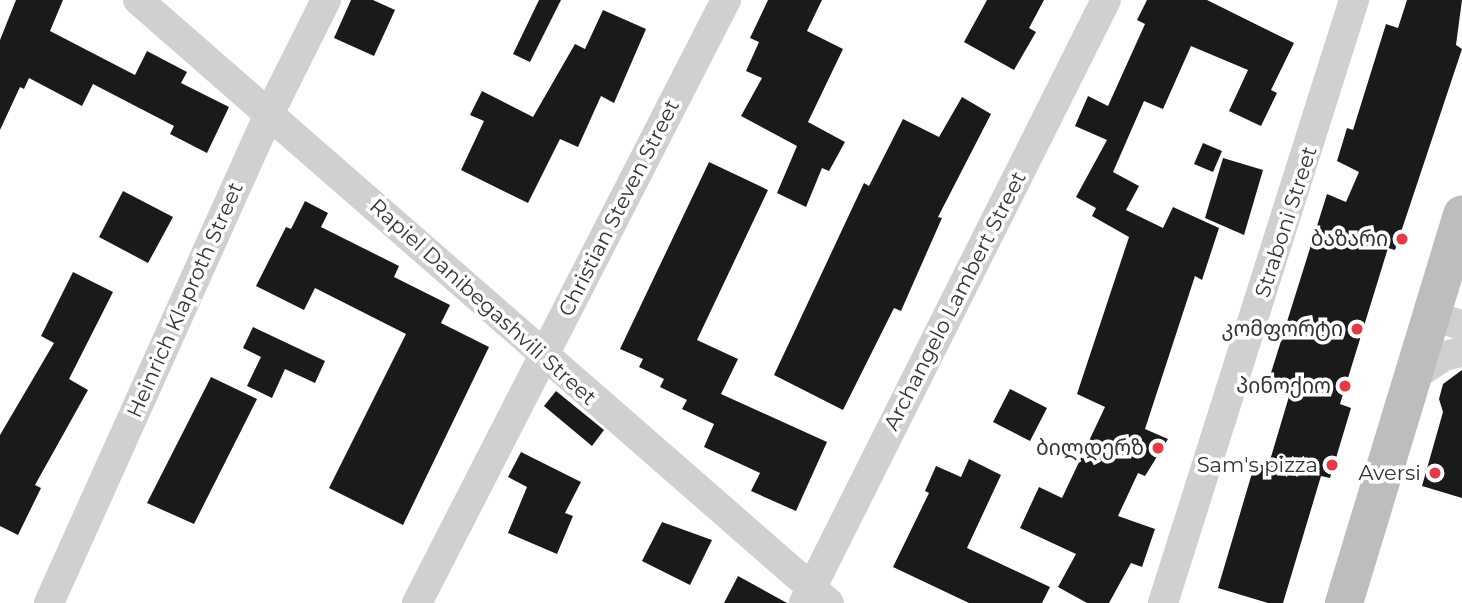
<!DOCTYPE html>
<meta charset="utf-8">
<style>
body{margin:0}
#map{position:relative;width:1462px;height:603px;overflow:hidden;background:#fff;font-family:Montserrat,"Noto Sans Georgian",sans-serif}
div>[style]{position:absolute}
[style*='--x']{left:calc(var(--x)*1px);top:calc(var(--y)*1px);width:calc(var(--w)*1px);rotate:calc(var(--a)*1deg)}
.building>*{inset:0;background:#1a1a1a}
.street>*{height:30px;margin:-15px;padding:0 15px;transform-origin:15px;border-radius:15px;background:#d0d0d0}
.secondary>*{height:38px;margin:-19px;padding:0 19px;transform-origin:19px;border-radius:19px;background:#bdbdbd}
.dots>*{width:19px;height:19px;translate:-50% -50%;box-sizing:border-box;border:4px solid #fff;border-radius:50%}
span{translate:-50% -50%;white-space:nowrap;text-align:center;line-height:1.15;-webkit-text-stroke:7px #fff;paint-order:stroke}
.street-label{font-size:21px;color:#333}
.poi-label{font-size:21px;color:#333}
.right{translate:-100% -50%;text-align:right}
</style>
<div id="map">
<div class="building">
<i style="clip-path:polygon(16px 0,63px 0,50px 31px,135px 75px,147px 51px,187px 72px,181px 83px,229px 107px,207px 153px,170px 134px,174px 126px,93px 84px,82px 106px,29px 78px,24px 89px,20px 87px,0 130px,0 40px)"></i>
<i style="clip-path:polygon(351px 0,373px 0,395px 10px,374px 56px,334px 38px)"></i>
<i style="clip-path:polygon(539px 0,561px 0,530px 62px,513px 54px)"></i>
<i style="clip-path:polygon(768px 0,822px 0,807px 31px,843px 49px,808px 122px,845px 142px,829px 171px,822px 168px,806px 207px,777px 193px,797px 146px,741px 116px,762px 78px,746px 71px,759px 42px,750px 38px)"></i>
<i style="clip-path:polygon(987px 0,1044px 0,1029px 28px,1036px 32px,1014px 70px,964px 42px)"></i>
<i style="clip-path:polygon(1147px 0,1207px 0,1294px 43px,1271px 90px,1277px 93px,1261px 126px,1229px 111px,1248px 70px,1191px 46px,1163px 109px,1144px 101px,1113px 172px,1139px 186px,1126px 210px,1163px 228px,1173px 207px,1219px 228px,1202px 280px,1195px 276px,1145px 429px,1168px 439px,1145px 476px,1138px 473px,1118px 516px,1155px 529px,1142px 567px,1131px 563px,1109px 603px,1087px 603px,1058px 587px,1076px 554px,1020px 528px,1039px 487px,1062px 498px,1105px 407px,1077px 394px,1129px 237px,1092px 216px,1096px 208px,1076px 197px,1107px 140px,1075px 126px,1088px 96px,1108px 106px,1145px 24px,1137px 20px)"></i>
<i style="clip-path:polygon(1407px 0,1462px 0,1456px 45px,1462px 49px,1395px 250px,1388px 248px,1340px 404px,1351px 408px,1330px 478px,1321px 476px,1283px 603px,1268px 603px,1218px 588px,1255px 463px,1268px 467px,1293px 383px,1270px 376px,1327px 194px,1346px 202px,1359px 172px,1337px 161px,1347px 128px,1353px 130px,1386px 24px,1398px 28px)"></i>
<i style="clip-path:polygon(603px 10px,646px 29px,614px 103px,601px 96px,578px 147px,560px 139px,528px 203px,461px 170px,484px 121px,470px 115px,482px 91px,533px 117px,575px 44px,585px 49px)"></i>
<i style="clip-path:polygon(962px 97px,991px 114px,938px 217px,942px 218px,901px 311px,894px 308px,843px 410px,774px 375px,864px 183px,869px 186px,903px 119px,939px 137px)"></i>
<i style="clip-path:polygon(1203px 143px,1222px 151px,1213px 172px,1194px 164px)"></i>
<i style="clip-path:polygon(1223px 158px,1263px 170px,1244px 235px,1205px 218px)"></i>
<i style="clip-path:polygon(709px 162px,768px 190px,697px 340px,738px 359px,721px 394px,827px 442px,796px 511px,751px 491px,760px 473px,704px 447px,714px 424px,682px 409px,687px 400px,660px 387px,664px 379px,639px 367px,643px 359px,620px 349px)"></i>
<i style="clip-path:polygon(123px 191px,173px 217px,148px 263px,99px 237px)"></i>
<i style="clip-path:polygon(305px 201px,328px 213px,321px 227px,399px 266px,394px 277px,450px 305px,441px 323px,489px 347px,403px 525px,329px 488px,406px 334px,315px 288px,304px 310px,256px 286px,286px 227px,291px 229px)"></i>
<i style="clip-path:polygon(73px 272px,113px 292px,69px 379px,88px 390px,35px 485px,41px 488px,18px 535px,0 526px,0 435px,54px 343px,41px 336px)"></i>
<i style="clip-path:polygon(253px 327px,325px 361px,315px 383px,285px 369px,272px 398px,247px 386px,261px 357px,243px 348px)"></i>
<i style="clip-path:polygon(1462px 370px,1462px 498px,1422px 486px,1443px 412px,1439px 399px,1443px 384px)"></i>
<i style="clip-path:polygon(211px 377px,257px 399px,194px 524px,147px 503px)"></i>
<i style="clip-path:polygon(1010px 389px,1047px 408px,1030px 441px,993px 422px)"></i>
<i style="clip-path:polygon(556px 391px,604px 430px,592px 446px,544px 406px)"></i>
<i style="clip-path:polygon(521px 452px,581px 482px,565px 513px,573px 516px,557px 554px,508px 533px,527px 487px,508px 477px)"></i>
<i style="clip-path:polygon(969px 459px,1001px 475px,967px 548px,1050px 587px,1042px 603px,969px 603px,893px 567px,929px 493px,925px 491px,936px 466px,961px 477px)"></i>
<i style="clip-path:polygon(662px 522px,712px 540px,690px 585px,642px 561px)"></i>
<i style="clip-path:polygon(738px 576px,787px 603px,724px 603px)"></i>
</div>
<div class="street">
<i style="--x:138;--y:0;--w:917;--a:41.11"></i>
<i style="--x:1432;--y:316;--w:31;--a:17"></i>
<i style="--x:1413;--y:377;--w:37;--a:-34"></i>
<i style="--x:1444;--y:356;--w:18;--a:-13"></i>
<i style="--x:49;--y:603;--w:538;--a:-65.77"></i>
<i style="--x:270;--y:112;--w:125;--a:-63.4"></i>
<i style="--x:417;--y:603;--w:678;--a:-62.87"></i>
<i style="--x:804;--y:603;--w:674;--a:-63.4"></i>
<i style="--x:1163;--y:603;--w:633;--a:-72.42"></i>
</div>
<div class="secondary">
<i style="--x:1344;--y:603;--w:406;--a:-73.1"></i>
</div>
<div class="dots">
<i style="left:1402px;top:239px;background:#e63946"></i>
<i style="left:1357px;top:329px;background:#e63946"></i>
<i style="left:1345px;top:386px;background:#e63946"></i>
<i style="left:1158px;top:448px;background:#e63946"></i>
<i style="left:1332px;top:465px;background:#e63946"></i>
<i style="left:1435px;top:473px;background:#e63946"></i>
</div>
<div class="street-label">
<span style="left:619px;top:208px;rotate:-63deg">Christian Steven Street</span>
<span style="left:1286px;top:222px;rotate:-72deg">Straboni Street</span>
<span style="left:185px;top:300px;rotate:-66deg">Heinrich Klaproth Street</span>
<span style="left:955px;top:301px;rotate:-63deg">Archangelo Lambert Street</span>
<span style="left:483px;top:302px;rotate:42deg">Rapiel Danibegashvili Street</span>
</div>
<div class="poi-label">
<span class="right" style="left:1388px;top:239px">ბაზარი</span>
<span class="right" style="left:1343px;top:329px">კომფორტი</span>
<span class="right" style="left:1331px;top:386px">პინოქიო</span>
<span class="right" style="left:1144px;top:448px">ბილდერზ</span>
<span class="right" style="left:1318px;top:465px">Sam's pizza</span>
<span class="right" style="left:1421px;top:473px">Aversi</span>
</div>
</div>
